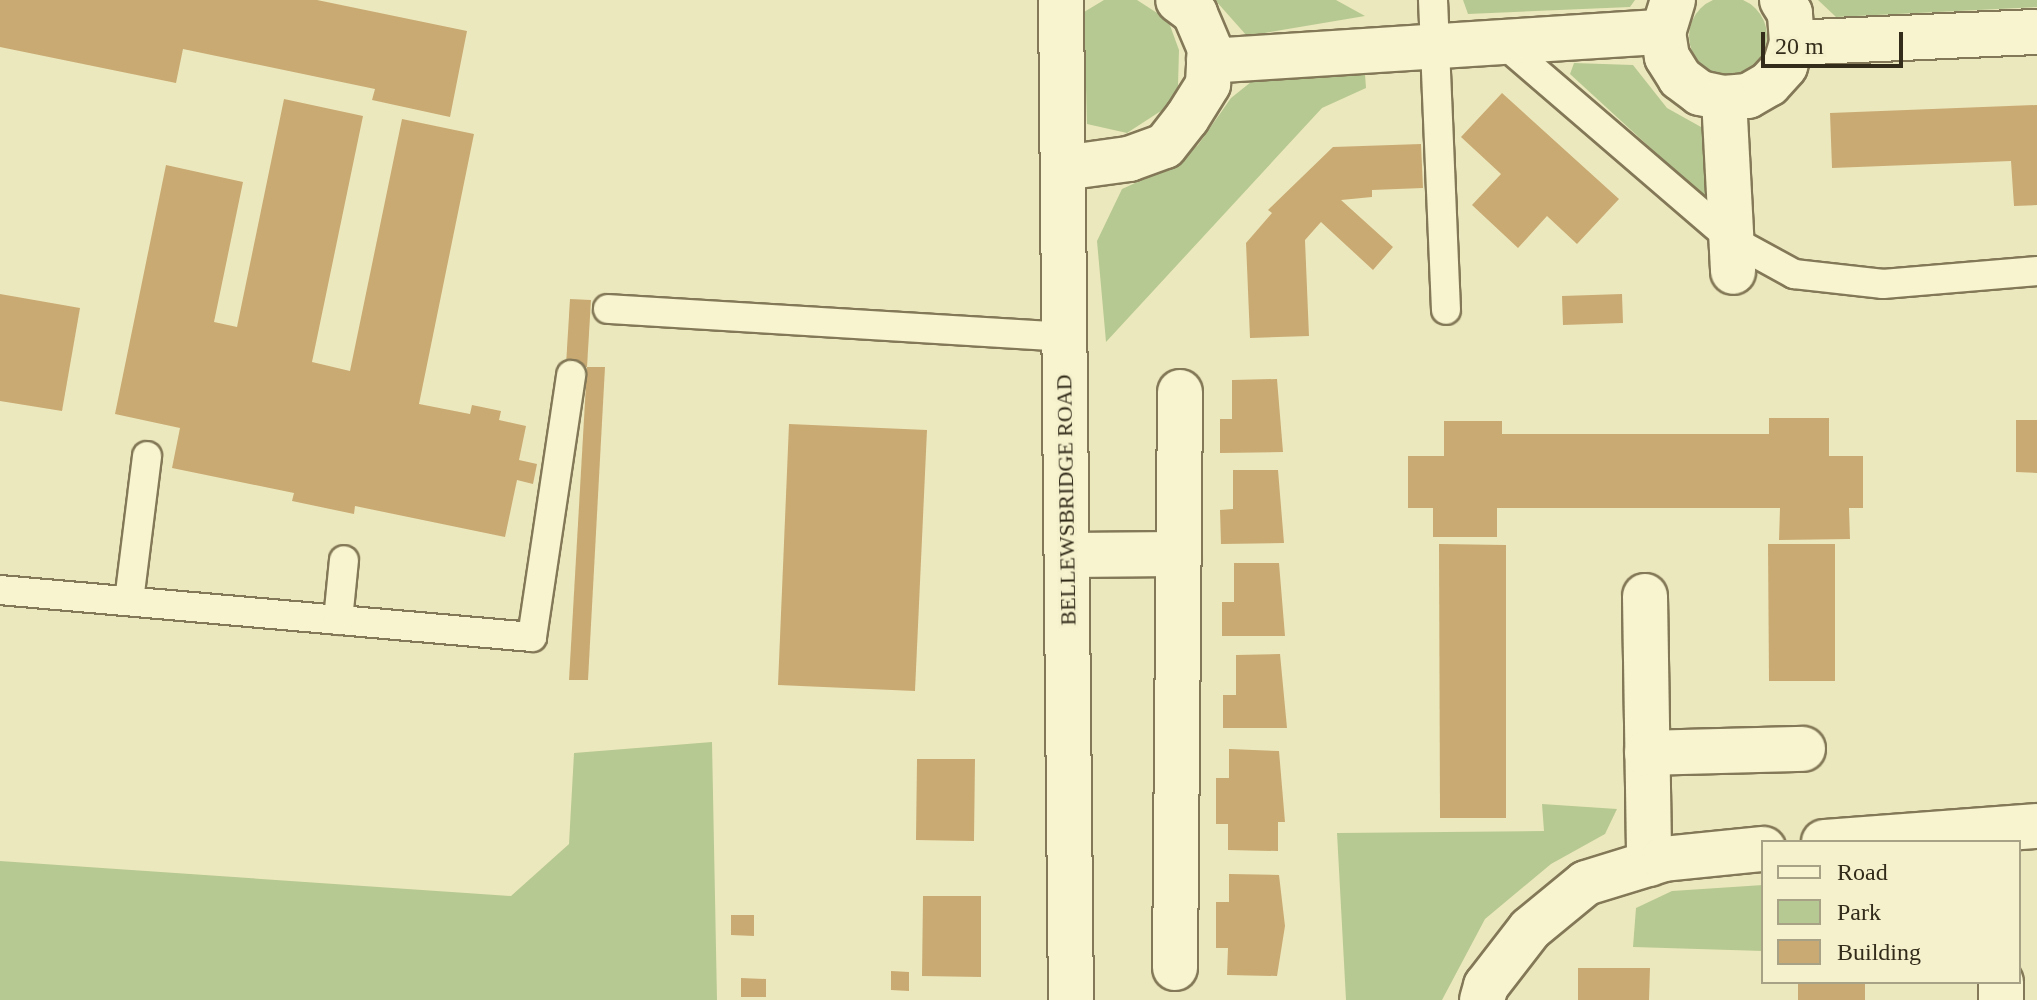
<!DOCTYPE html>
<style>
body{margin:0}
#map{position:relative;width:2037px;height:1000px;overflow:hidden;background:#ece8bd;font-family:"Times New Roman",serif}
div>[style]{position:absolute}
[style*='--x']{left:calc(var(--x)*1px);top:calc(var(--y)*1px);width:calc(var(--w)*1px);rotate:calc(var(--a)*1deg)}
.green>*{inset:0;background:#b7c992}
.round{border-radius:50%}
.building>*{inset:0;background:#c9aa73}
.roads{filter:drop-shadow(2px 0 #837857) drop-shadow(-2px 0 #837857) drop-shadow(0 2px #837857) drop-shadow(0 -2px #837857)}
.service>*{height:28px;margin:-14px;padding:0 14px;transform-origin:14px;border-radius:14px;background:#f7f4cf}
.minor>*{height:44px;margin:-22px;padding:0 22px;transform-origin:22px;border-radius:22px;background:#f7f4cf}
.tertiary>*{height:44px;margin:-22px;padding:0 22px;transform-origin:22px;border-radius:22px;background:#f7f4cf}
span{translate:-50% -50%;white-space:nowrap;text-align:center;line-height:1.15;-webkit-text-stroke:6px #f4f1cc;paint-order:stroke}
.street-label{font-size:22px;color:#332c1b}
.legend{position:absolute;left:1761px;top:840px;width:260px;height:144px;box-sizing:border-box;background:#f4f1cc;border:2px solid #a7a285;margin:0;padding:10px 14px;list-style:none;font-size:24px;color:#332c1b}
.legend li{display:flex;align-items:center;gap:16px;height:40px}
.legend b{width:40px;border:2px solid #a7a285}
.scale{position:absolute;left:1761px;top:32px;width:142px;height:36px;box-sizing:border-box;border:4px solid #332c1b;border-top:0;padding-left:10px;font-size:24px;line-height:28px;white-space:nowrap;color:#332c1b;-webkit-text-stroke:6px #f4f1cc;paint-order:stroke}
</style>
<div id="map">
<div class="green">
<i class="round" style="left:1689px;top:-3px;width:78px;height:78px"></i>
<i style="clip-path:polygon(1104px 0,1137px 0,1168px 20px,1179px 50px,1178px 86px,1167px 107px,1127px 133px,1087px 124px,1084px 12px)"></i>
<i style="clip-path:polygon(1215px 0,1336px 0,1365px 16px,1247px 36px)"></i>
<i style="clip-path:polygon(1463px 0,1635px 0,1630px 7px,1468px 14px)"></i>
<i style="clip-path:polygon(1818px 0,2037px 0,2037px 7px,1836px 17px)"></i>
<i style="clip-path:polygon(1574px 63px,1633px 65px,1667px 108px,1710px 132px,1714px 198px,1705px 198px,1570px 74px)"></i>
<i style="clip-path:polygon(1365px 74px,1366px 88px,1322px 108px,1106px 342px,1097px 241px,1122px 189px,1170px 167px,1198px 145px,1231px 98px,1251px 82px)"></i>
<i style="clip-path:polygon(712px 742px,717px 1000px,0 1000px,0 861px,511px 896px,569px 844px,574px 753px)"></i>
<i style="clip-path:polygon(1542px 804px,1617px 809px,1605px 834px,1551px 864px,1485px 919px,1442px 1000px,1346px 1000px,1337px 833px,1544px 831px)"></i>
<i style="clip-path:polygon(1763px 885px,1763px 951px,1633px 947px,1636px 908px,1672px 891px)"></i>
</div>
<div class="building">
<i style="clip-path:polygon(0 0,317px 0,467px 31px,450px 117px,372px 100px,375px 89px,183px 49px,176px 83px,0 47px)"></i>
<i style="clip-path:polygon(1502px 93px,1619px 199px,1577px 244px,1547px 216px,1518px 248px,1472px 205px,1501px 174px,1461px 137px)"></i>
<i style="clip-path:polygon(284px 99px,363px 116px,312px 362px,350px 371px,402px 119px,474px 134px,419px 404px,470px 414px,472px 405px,501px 411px,499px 420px,526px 426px,519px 460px,537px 464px,533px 484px,517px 480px,505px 537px,355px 506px,354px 514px,292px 501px,294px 493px,172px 468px,180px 428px,115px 414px,166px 165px,243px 182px,214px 322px,237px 327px)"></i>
<i style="clip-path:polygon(2037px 105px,2037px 205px,2014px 206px,2011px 161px,1832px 168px,1830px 113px)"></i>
<i style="clip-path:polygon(1421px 144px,1423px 188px,1372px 190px,1372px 197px,1341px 200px,1393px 247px,1373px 270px,1321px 222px,1305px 240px,1309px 336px,1250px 338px,1246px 243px,1272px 213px,1268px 210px,1333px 147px)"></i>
<i style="clip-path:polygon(0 294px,80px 308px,62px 411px,0 401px)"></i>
<i style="clip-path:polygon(1622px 294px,1623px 323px,1563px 325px,1562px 296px)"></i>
<i style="clip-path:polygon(570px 299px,591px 300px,587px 367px,566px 365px)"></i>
<i style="clip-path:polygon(587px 367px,605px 367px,588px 680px,569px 680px)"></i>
<i style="clip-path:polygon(1277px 379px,1283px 452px,1220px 453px,1220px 419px,1232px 419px,1232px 380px)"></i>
<i style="clip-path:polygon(1769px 418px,1829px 418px,1829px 456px,1863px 456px,1863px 508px,1849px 508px,1850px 539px,1779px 540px,1780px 508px,1497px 508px,1497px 537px,1433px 537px,1433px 508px,1408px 508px,1408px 456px,1444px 456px,1444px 421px,1502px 421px,1502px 434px,1769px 434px)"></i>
<i style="clip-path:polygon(2016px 420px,2037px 420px,2037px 473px,2016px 472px)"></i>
<i style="clip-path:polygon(789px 424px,927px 430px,915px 691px,778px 685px)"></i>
<i style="clip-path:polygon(1233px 470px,1278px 470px,1284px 543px,1221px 544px,1220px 510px,1233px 509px)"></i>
<i style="clip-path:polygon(1439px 544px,1506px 545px,1506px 818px,1440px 818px)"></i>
<i style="clip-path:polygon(1768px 544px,1835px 544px,1835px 681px,1769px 681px)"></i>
<i style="clip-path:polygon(1234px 563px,1279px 563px,1285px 636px,1222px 636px,1222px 602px,1234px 602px)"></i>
<i style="clip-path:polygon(1280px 654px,1287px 728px,1223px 728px,1223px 695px,1236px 695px,1236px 655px)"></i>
<i style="clip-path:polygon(1229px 749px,1279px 751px,1285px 822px,1278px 822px,1278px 851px,1228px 850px,1228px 824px,1216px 824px,1216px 778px,1229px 778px)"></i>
<i style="clip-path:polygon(917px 759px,975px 759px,974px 841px,916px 840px)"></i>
<i style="clip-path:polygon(1229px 874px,1279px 875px,1285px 926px,1277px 976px,1227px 975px,1228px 948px,1216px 948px,1216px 902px,1229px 902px)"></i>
<i style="clip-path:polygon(923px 896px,981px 896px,981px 977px,922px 976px)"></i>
<i style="clip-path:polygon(731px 915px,754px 915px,754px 936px,731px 935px)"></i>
<i style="clip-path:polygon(1578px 968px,1650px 968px,1649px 1000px,1578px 1000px)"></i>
<i style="clip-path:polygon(891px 971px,909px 972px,909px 991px,891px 990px)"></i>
<i style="clip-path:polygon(741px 978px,766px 979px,766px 997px,741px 997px)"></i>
<i style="clip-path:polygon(1798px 982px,1865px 982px,1865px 1000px,1798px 1000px)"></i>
</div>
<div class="roads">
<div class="service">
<i style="--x:1433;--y:0;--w:310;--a:87.6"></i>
<i style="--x:1503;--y:43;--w:302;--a:40.7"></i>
<i style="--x:1732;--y:240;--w:71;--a:28.7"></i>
<i style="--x:1794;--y:274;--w:90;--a:6.4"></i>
<i style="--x:1883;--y:284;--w:155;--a:-4.8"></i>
<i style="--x:608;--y:309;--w:458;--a:3.5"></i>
<i style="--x:0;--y:590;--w:534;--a:5.05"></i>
<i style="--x:532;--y:637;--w:265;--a:-81.5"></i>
<i style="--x:129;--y:601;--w:146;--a:-82.9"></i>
<i style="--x:338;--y:620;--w:60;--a:-84.3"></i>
</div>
<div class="minor">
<i style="--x:1673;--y:0;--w:34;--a:107"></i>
<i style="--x:1663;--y:32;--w:25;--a:81"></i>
<i style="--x:1667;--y:57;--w:25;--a:58"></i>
<i style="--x:1680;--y:78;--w:25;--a:37"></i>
<i style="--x:1700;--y:93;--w:25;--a:12"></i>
<i style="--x:1724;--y:98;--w:24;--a:-5"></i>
<i style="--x:1748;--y:96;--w:24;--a:-30"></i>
<i style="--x:1769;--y:84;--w:24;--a:-48"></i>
<i style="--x:1785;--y:66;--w:24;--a:-73"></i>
<i style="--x:1792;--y:43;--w:30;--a:-94"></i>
<i style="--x:1790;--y:13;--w:15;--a:-122"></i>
<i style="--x:1792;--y:43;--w:245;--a:-2.6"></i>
<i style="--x:1209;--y:61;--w:455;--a:-3.7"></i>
<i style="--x:1724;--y:98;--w:174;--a:87"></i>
<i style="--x:1063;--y:168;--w:67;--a:-7.8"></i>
<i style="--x:1129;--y:159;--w:38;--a:-20"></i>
<i style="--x:1165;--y:146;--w:36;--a:-52"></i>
<i style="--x:1187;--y:118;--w:40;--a:-58"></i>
<i style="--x:1208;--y:84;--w:35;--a:-87"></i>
<i style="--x:1210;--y:49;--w:39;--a:-113"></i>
<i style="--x:1195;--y:13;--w:21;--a:-143"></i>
<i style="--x:1067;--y:555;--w:112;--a:-0.5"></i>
<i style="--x:1645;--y:596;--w:268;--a:89.1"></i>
<i style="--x:1647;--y:753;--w:156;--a:-1.5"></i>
<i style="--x:1824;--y:842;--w:214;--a:-4.3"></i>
<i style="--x:1175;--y:968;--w:576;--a:-89.5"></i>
<i style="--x:2001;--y:982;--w:18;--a:90"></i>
<i style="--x:1482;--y:1000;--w:15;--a:-74"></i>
<i style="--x:1486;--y:986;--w:72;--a:-52.3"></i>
<i style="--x:1530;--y:929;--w:72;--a:-39.4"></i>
<i style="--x:1586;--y:883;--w:82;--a:-17.1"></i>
<i style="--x:1664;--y:859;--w:100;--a:-5.8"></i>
</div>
<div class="tertiary">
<i style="--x:1061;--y:0;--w:1000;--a:89.43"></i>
</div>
</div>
<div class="street-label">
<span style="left:1066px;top:500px;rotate:-91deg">BELLEWSBRIDGE ROAD</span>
</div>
<ul class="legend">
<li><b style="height:10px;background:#f7f4cf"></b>Road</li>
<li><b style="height:22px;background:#b7c992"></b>Park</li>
<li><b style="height:22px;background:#c9aa73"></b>Building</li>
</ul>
<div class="scale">20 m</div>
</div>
